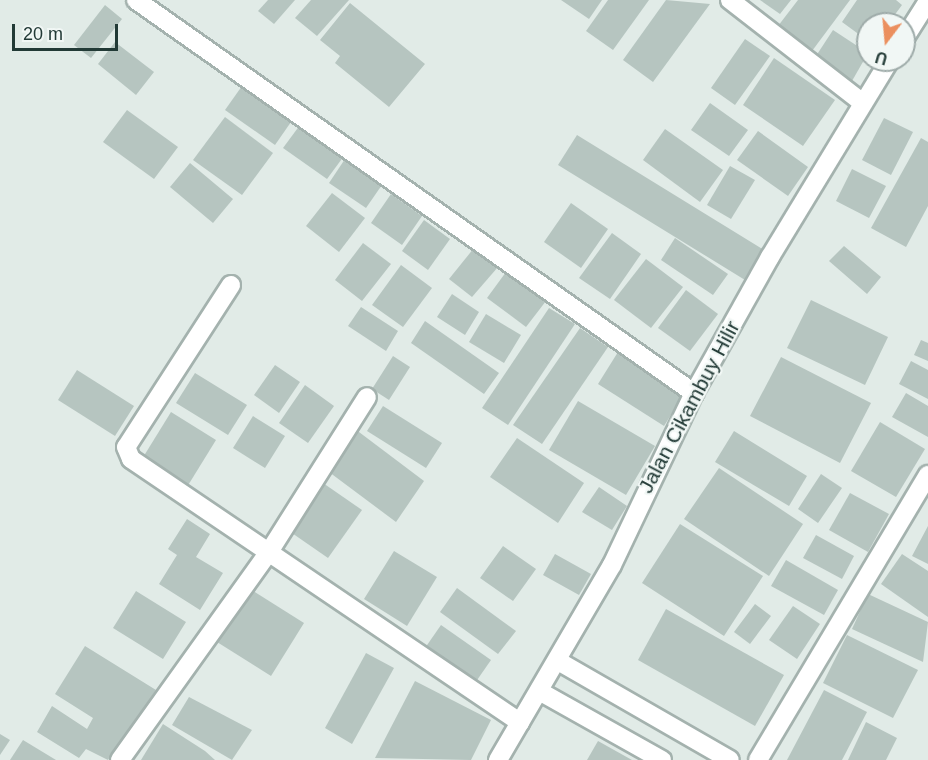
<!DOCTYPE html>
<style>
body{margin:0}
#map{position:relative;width:928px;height:760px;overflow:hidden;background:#e1ebe7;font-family:Helvetica,sans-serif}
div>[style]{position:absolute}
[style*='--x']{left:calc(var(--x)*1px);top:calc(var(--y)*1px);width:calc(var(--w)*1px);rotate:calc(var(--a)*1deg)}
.building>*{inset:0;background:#b6c5c0}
.roads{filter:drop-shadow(2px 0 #a4b2ae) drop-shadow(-2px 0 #a4b2ae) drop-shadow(0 2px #a4b2ae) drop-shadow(0 -2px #a4b2ae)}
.street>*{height:18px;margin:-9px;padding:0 9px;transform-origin:9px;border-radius:9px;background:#fff}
.secondary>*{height:18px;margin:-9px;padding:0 9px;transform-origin:9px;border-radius:9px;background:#fff}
span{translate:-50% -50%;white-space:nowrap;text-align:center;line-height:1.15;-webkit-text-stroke:4.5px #f1f7f5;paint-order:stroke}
.street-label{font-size:21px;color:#223a36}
.north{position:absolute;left:856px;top:12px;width:60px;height:60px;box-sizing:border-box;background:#f1f7f5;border:2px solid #9eaba9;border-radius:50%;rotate:196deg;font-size:16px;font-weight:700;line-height:24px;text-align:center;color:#223a36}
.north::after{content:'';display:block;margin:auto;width:21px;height:27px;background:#eb8f5e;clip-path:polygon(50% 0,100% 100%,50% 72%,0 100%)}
.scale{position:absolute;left:12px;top:24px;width:106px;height:27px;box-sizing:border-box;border:3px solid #223a36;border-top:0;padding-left:8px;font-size:18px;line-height:21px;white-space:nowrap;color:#223a36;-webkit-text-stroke:4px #f1f7f5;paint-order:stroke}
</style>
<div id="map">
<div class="building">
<i style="clip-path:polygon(268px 0,295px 0,274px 24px,258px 11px)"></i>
<i style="clip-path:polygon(311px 0,349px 0,317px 36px,295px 18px)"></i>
<i style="clip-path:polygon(561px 0,602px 0,589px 19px)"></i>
<i style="clip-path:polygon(608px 0,649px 0,613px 50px,586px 31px)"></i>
<i style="clip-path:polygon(666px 0,710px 4px,653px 82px,623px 60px)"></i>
<i style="clip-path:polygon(760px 0,791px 0,780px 14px)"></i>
<i style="clip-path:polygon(798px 0,850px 0,812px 51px,778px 26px)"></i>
<i style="clip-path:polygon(857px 0,896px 0,902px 5px,888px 24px,868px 24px,868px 41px,842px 22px)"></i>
<i style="clip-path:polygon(350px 3px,425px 64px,389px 107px,335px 63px,340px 56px,320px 40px)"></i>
<i style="clip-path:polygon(105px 5px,122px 19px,91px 58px,74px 45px)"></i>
<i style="clip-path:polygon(833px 30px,868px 53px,852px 81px,816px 56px)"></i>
<i style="clip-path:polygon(745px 39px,770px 56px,735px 105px,711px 88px)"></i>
<i style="clip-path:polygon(115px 42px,154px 72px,136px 95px,98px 64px)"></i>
<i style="clip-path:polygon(774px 58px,835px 100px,803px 146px,743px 105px)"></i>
<i style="clip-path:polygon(242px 86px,291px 122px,275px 145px,225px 110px)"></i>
<i style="clip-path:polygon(710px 103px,748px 130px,729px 156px,691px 130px)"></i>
<i style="clip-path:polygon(127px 110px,178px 147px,154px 179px,103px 142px)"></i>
<i style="clip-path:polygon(225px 117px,273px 153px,242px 195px,193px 160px)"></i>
<i style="clip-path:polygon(884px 118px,913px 132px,891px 175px,862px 160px)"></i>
<i style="clip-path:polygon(300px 125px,344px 156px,327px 179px,283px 148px)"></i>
<i style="clip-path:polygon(665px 129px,723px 170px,700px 202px,643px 160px)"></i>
<i style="clip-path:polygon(758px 131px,808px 167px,788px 196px,737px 160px)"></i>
<i style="clip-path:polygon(577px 135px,764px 250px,745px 280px,558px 165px)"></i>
<i style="clip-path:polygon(921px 138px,928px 142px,928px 206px,906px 247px,871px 228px)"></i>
<i style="clip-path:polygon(347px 156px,384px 182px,366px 208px,329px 183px)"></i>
<i style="clip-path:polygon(190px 163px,233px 199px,213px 223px,170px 187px)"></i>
<i style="clip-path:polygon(730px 166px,755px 180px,731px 219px,707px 205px)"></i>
<i style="clip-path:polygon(852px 169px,886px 186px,869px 218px,836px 201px)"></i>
<i style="clip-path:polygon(332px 193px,365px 218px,339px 252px,306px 226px)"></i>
<i style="clip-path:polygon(391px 194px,422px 216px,402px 245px,371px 223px)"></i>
<i style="clip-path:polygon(571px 203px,608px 229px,581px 268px,544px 242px)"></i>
<i style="clip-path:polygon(424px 220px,450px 239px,428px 270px,402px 251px)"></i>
<i style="clip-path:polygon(612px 233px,641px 254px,610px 299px,579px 278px)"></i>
<i style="clip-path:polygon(675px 238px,728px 274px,713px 295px,661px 260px)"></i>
<i style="clip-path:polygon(363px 243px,391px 264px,362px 301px,335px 280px)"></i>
<i style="clip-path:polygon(844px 246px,881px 277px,867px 294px,829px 261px)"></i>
<i style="clip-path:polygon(474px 248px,498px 267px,472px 297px,449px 279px)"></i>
<i style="clip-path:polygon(646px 259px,683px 287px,651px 328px,614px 300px)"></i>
<i style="clip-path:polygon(401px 265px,432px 288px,403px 327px,372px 305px)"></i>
<i style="clip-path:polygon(506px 272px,546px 301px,526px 327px,487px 298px)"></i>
<i style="clip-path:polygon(686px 290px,718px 314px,690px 351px,658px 328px)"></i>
<i style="clip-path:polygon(452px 294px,479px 312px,465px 335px,437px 317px)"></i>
<i style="clip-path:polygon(811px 300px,888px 337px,865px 385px,787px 348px)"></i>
<i style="clip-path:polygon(361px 307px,398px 331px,386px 351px,348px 326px)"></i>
<i style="clip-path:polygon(549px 308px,575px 324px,508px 425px,482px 408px)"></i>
<i style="clip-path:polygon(486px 314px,521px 335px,504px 363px,469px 342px)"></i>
<i style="clip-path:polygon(425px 321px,499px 373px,484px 394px,411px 343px)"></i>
<i style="clip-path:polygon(580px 328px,608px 347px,542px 444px,513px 425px)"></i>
<i style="clip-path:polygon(921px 340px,928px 343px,928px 361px,914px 355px)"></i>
<i style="clip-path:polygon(618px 352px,684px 394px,664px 426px,598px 384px)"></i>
<i style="clip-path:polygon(393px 356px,410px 367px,389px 400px,372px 389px)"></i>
<i style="clip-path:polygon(781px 357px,871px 403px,840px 463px,750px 416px)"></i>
<i style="clip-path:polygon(911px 361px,928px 370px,928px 399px,899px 384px)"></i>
<i style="clip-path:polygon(275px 365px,300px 382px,279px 413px,254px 395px)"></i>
<i style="clip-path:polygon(77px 370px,134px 406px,115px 436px,58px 400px)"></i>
<i style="clip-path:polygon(195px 373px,247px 405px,228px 435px,176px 403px)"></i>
<i style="clip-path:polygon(305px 385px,334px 406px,308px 443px,279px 423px)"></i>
<i style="clip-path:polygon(906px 393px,928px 406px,928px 437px,892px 417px)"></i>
<i style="clip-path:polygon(578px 401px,655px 446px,626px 495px,549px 450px)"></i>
<i style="clip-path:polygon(383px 406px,442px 443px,426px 468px,367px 431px)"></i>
<i style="clip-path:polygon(171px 412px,216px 440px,187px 487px,142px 459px)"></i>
<i style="clip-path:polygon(253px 416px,285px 436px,265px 468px,233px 448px)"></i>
<i style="clip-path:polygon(880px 422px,925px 449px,896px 497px,851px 471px)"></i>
<i style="clip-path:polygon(355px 429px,424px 481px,396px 522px,325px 469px)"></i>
<i style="clip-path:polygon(734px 431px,807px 476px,789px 506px,715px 462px)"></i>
<i style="clip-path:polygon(517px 438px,584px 483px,558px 523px,490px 477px)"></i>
<i style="clip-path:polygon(719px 468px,803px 524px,769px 576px,684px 519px)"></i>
<i style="clip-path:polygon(821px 474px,842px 488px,818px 523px,798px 509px)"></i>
<i style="clip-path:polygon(323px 483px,362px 510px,328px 558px,289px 531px)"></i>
<i style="clip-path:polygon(599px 487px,627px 506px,612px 530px,582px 512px)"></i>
<i style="clip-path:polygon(850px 493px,889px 514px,868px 552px,829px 530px)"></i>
<i style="clip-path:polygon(187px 519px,210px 534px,196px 557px,223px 573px,200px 610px,159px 584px,177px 555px,168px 549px)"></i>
<i style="clip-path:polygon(680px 524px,763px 576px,724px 636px,642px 583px)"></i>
<i style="clip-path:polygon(928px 526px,928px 564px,912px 556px)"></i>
<i style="clip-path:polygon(816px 535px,854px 556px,842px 579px,803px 558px)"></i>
<i style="clip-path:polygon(503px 546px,536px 569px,513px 601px,480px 578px)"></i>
<i style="clip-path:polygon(394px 551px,437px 577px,407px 626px,364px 599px)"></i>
<i style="clip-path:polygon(555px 554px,591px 574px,579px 595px,543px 575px)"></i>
<i style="clip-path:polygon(902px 554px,928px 571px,928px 617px,881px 584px)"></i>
<i style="clip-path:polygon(786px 560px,838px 590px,824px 615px,771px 586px)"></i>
<i style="clip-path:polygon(457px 588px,516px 631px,498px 654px,440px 612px)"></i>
<i style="clip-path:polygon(250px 589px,304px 623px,271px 676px,217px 642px)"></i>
<i style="clip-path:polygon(136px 591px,186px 622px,163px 659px,113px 628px)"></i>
<i style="clip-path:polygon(868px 594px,928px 622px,923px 662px,852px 629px)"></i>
<i style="clip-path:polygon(755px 604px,771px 616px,750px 644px,734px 632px)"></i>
<i style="clip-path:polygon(793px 606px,820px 624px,797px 659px,769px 640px)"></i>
<i style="clip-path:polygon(666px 609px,784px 675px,755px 726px,638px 660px)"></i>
<i style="clip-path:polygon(441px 625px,491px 660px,475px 683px,425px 648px)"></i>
<i style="clip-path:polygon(847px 635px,918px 670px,893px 718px,823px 683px)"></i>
<i style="clip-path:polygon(85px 646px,156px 690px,108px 760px,86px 749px,79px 758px,37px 732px,52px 706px,87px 729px,93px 718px,55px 694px)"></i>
<i style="clip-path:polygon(366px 653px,394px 668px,352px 744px,325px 728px)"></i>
<i style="clip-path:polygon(415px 681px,491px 720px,471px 760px,375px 758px)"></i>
<i style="clip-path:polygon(824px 690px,867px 712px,842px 760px,787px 760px)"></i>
<i style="clip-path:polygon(189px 697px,252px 730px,232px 760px,172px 725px)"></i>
<i style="clip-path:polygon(866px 722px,897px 738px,886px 760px,848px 760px)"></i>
<i style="clip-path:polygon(163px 724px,205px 751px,215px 760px,141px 760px)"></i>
<i style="clip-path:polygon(0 734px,10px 740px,0 755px)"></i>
<i style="clip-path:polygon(23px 740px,56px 760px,10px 760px)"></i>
<i style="clip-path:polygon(598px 741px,632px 760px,587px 760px)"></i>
</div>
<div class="roads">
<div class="street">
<i style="--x:136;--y:0;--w:683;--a:35.16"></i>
<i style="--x:730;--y:0;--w:168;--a:37.8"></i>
<i style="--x:231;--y:285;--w:193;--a:122.9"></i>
<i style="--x:126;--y:447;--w:13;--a:67"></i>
<i style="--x:131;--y:459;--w:470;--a:34.1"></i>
<i style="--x:558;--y:661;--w:198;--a:29.9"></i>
<i style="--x:539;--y:691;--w:141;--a:29.3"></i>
<i style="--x:120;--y:760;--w:256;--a:-54.4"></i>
<i style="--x:269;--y:552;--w:183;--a:-57.7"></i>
<i style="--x:758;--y:760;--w:332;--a:-59.2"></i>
</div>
<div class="secondary">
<i style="--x:904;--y:39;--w:45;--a:-57.7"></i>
<i style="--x:498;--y:760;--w:226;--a:-59.7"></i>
<i style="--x:612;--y:565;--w:191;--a:-64.5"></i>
<i style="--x:694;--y:393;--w:156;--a:-60.8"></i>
<i style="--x:770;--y:257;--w:231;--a:-58.7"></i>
</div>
</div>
<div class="street-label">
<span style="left:689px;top:407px;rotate:-62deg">Jalan Cikambuy Hilir</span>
</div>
<div class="north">U</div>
<div class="scale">20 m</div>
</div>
